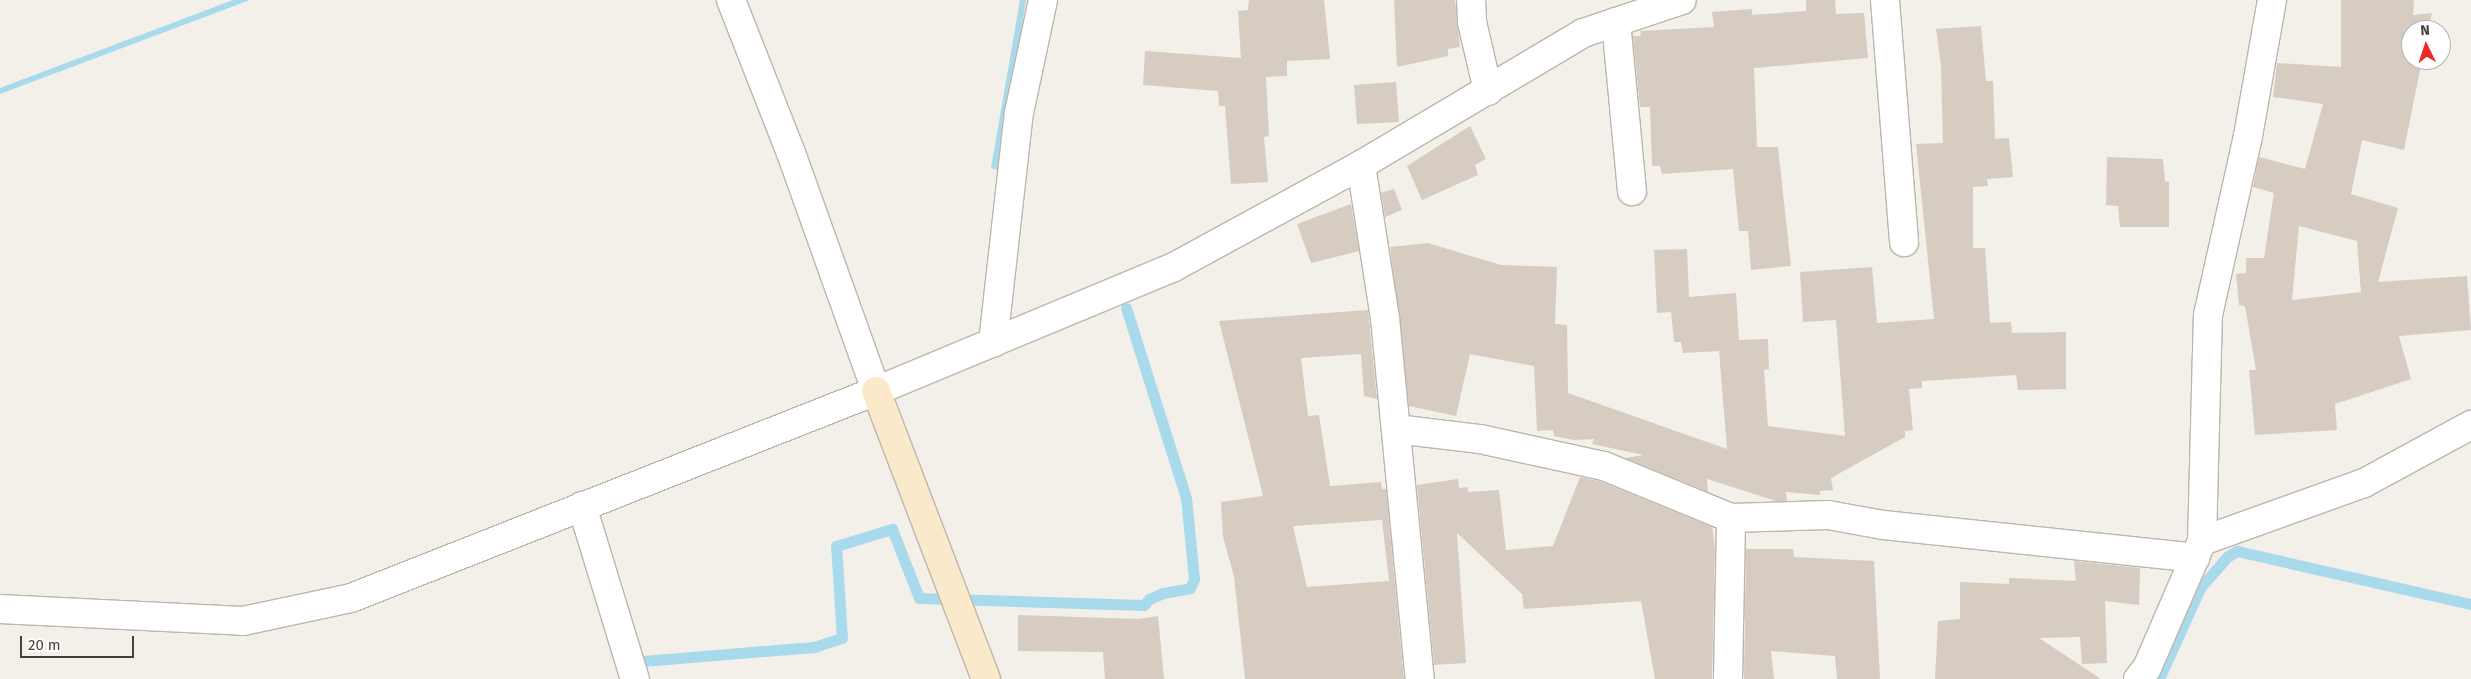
<!DOCTYPE html>
<style>
body{margin:0}
#map{position:relative;width:2471px;height:679px;overflow:hidden;background:#f3efe9;font-family:"Fira Sans",sans-serif}
div>[style]{position:absolute}
[style*='--x']{left:calc(var(--x)*1px);top:calc(var(--y)*1px);width:calc(var(--w)*1px);rotate:calc(var(--a)*1deg)}
.water>*{inset:0;background:#a9daec}
.stream>*{height:11px;margin:-5.5px;padding:0 5.5px;transform-origin:5.5px;border-radius:5.5px;background:#a9daec}
.building>*{inset:0;background:#d7ccc2}
.roads{filter:drop-shadow(1px 0 #beb5ac) drop-shadow(-1px 0 #beb5ac) drop-shadow(0 1px #beb5ac) drop-shadow(0 -1px #beb5ac)}
.street>*{height:28px;margin:-14px;padding:0 14px;transform-origin:14px;border-radius:14px;background:#fff}
.secondary>*{height:28px;margin:-14px;padding:0 14px;transform-origin:14px;border-radius:14px;background:#fbe9cb}
span{translate:-50% -50%;white-space:nowrap;text-align:center;line-height:1.15;-webkit-text-stroke:5px #fff;paint-order:stroke}
.north{position:absolute;left:2401px;top:20px;width:50px;height:50px;box-sizing:border-box;background:#fff;border:1px solid #b5b2af;border-radius:50%;rotate:356deg;font-size:14px;font-weight:700;line-height:20px;text-align:center;color:#473f38}
.north::after{content:'';display:block;margin:auto;width:18px;height:22px;background:#ec2a27;clip-path:polygon(50% 0,100% 100%,50% 72%,0 100%)}
.scale{position:absolute;left:20px;top:636px;width:114px;height:22px;box-sizing:border-box;border:2px solid #473f38;border-top:0;padding-left:6px;font-size:15px;line-height:18px;white-space:nowrap;color:#473f38;-webkit-text-stroke:4px #fff;paint-order:stroke}
</style>
<div id="map">
<div class="water">
<i style="clip-path:polygon(233px 0,250px 0,0 94px,0 88px)"></i>
<i style="clip-path:polygon(1020px 0,1026px 0,1000px 171px,991px 168px)"></i>
</div>
<div class="stream">
<i style="--x:633;--y:670;--w:13;--a:-42"></i>
<i style="--x:643;--y:661;--w:172;--a:-4.7"></i>
<i style="--x:814;--y:647;--w:29;--a:-18"></i>
<i style="--x:842;--y:638;--w:92;--a:-93.7"></i>
<i style="--x:836;--y:546;--w:59;--a:-16.9"></i>
<i style="--x:892;--y:529;--w:74;--a:68.6"></i>
<i style="--x:919;--y:598;--w:225;--a:1.8"></i>
<i style="--x:1144;--y:605;--w:8;--a:-50"></i>
<i style="--x:1149;--y:599;--w:15;--a:-23"></i>
<i style="--x:1163;--y:593;--w:27;--a:-10"></i>
<i style="--x:1190;--y:588;--w:10;--a:-66"></i>
<i style="--x:1194;--y:579;--w:81;--a:-95.6"></i>
<i style="--x:1186;--y:498;--w:199;--a:-107.5"></i>
<i style="--x:2159;--y:679;--w:100;--a:-65.7"></i>
<i style="--x:2200;--y:588;--w:41;--a:-48.9"></i>
<i style="--x:2227;--y:557;--w:12;--a:-31"></i>
<i style="--x:2237;--y:551;--w:240;--a:12.8"></i>
</div>
<div class="building">
<i style="clip-path:polygon(1249px 0,1324px 0,1330px 59px,1287px 61px,1287px 76px,1266px 77px,1269px 136px,1264px 137px,1268px 182px,1231px 184px,1225px 106px,1219px 106px,1218px 91px,1143px 85px,1145px 51px,1241px 58px,1238px 11px,1248px 10px)"></i>
<i style="clip-path:polygon(1394px 0,1455px 0,1460px 47px,1448px 49px,1448px 56px,1397px 67px)"></i>
<i style="clip-path:polygon(1806px 0,1835px 0,1836px 14px,1864px 13px,1868px 58px,1754px 68px,1757px 147px,1778px 147px,1791px 266px,1751px 270px,1748px 231px,1739px 231px,1733px 169px,1662px 174px,1660px 166px,1652px 166px,1650px 107px,1640px 107px,1633px 36px,1641px 36px,1640px 31px,1714px 27px,1712px 12px,1752px 9px,1752px 15px,1806px 11px)"></i>
<i style="clip-path:polygon(evenodd,2341px 0,2414px 0,2413px 15px,2432px 13px,2428px 30px,2411px 30px,2411px 60px,2422px 60px,2404px 150px,2362px 140px,2351px 194px,2398px 208px,2378px 282px,2467px 276px,2471px 330px,2399px 336px,2411px 379px,2335px 404px,2337px 430px,2255px 435px,2249px 370px,2256px 370px,2245px 306px,2239px 305px,2236px 274px,2246px 273px,2246px 258px,2264px 258px,2274px 193px,2253px 187px,2259px 157px,2305px 169px,2323px 104px,2273px 97px,2277px 63px,2341px 67px,2341px 0,2299px 226px,2357px 241px,2361px 292px,2292px 300px,2299px 226px)"></i>
<i style="clip-path:polygon(1981px 26px,1986px 81px,1993px 81px,1995px 139px,2009px 138px,2013px 177px,1987px 179px,1988px 186px,1973px 187px,1973px 248px,1985px 248px,1990px 323px,2011px 322px,2012px 333px,2066px 332px,2066px 389px,2018px 390px,2016px 375px,1922px 381px,1922px 388px,1909px 389px,1913px 430px,1905px 431px,1905px 437px,1831px 478px,1833px 490px,1820px 491px,1820px 495px,1786px 492px,1787px 501px,1776px 501px,1707px 479px,1708px 492px,1625px 458px,1644px 455px,1592px 444px,1594px 439px,1574px 440px,1554px 436px,1553px 430px,1537px 431px,1534px 366px,1470px 354px,1456px 416px,1409px 406px,1390px 247px,1428px 243px,1501px 265px,1557px 267px,1555px 324px,1567px 325px,1568px 393px,1727px 449px,1719px 351px,1683px 353px,1681px 342px,1674px 342px,1671px 312px,1657px 313px,1654px 250px,1687px 249px,1689px 297px,1736px 293px,1739px 340px,1768px 339px,1769px 369px,1764px 370px,1768px 426px,1845px 436px,1836px 320px,1803px 322px,1800px 272px,1872px 267px,1877px 323px,1934px 319px,1916px 144px,1943px 143px,1941px 66px,1936px 29px)"></i>
<i style="clip-path:polygon(1396px 82px,1399px 122px,1357px 124px,1354px 85px)"></i>
<i style="clip-path:polygon(1470px 126px,1486px 159px,1475px 165px,1478px 175px,1422px 200px,1407px 166px)"></i>
<i style="clip-path:polygon(2107px 157px,2163px 159px,2165px 181px,2169px 182px,2169px 227px,2120px 227px,2118px 206px,2106px 205px)"></i>
<i style="clip-path:polygon(1394px 189px,1402px 210px,1385px 217px,1381px 193px)"></i>
<i style="clip-path:polygon(1351px 204px,1359px 251px,1311px 263px,1297px 224px)"></i>
<i style="clip-path:polygon(evenodd,1368px 310px,1377px 399px,1364px 396px,1361px 354px,1301px 358px,1308px 416px,1319px 415px,1330px 486px,1381px 482px,1382px 489px,1386px 489px,1404px 679px,1245px 679px,1234px 576px,1223px 537px,1221px 502px,1263px 496px,1219px 321px,1368px 310px,1382px 520px,1389px 581px,1307px 587px,1293px 526px,1382px 520px)"></i>
<i style="clip-path:polygon(1580px 477px,1599px 481px,1712px 527px,1715px 550px,1712px 679px,1655px 679px,1641px 601px,1524px 609px,1522px 594px,1457px 533px,1466px 663px,1434px 665px,1417px 485px,1458px 479px,1459px 488px,1468px 487px,1468px 492px,1499px 490px,1506px 550px,1553px 546px)"></i>
<i style="clip-path:polygon(1746px 549px,1793px 549px,1794px 557px,1874px 561px,1880px 679px,1837px 679px,1835px 656px,1771px 651px,1774px 679px,1744px 679px)"></i>
<i style="clip-path:polygon(2074px 561px,2140px 568px,2139px 605px,2105px 601px,2107px 663px,2082px 664px,2080px 637px,2039px 638px,2101px 679px,1935px 679px,1938px 621px,1960px 619px,1960px 582px,2009px 584px,2009px 578px,2076px 581px)"></i>
<i style="clip-path:polygon(1018px 615px,1139px 619px,1158px 616px,1164px 679px,1105px 679px,1103px 652px,1018px 651px)"></i>
</div>
<div class="roads">
<div class="street">
<i style="--x:731;--y:0;--w:164;--a:68.6"></i>
<i style="--x:791;--y:153;--w:253;--a:70.3"></i>
<i style="--x:1471;--y:0;--w:22;--a:87"></i>
<i style="--x:1472;--y:22;--w:71;--a:76.9"></i>
<i style="--x:1885;--y:0;--w:243;--a:85.5"></i>
<i style="--x:1616;--y:22;--w:170;--a:84.6"></i>
<i style="--x:1361;--y:165;--w:155;--a:81.1"></i>
<i style="--x:1385;--y:318;--w:363;--a:84.5"></i>
<i style="--x:993;--y:343;--w:231;--a:-83.6"></i>
<i style="--x:1019;--y:113;--w:116;--a:-78"></i>
<i style="--x:1396;--y:429;--w:85;--a:6.8"></i>
<i style="--x:1480;--y:439;--w:127;--a:12.3"></i>
<i style="--x:1604;--y:466;--w:137;--a:22.3"></i>
<i style="--x:1731;--y:518;--w:97;--a:-1.8"></i>
<i style="--x:1828;--y:515;--w:56;--a:10.3"></i>
<i style="--x:1883;--y:525;--w:314;--a:6"></i>
<i style="--x:582;--y:506;--w:181;--a:73"></i>
<i style="--x:2202;--y:541;--w:172;--a:-19.7"></i>
<i style="--x:2364;--y:483;--w:122;--a:-28.5"></i>
<i style="--x:0;--y:609;--w:243;--a:2.8"></i>
<i style="--x:243;--y:621;--w:110;--a:-12"></i>
<i style="--x:351;--y:598;--w:564;--a:-21.52"></i>
<i style="--x:876;--y:391;--w:321;--a:-22.6"></i>
<i style="--x:1172;--y:268;--w:215;--a:-28.6"></i>
<i style="--x:1361;--y:165;--w:258;--a:-30.7"></i>
<i style="--x:1583;--y:33;--w:104;--a:-18.4"></i>
<i style="--x:1728;--y:679;--w:161;--a:-88.9"></i>
<i style="--x:2138;--y:679;--w:14;--a:-51"></i>
<i style="--x:2147;--y:668;--w:138;--a:-66.6"></i>
<i style="--x:2202;--y:541;--w:226;--a:-88.5"></i>
<i style="--x:2208;--y:315;--w:183;--a:-77.4"></i>
<i style="--x:2248;--y:136;--w:138;--a:-80"></i>
</div>
<div class="secondary">
<i style="--x:876;--y:391;--w:308;--a:69.1"></i>
</div>
</div>
<div class="north">N</div>
<div class="scale">20 m</div>
</div>
